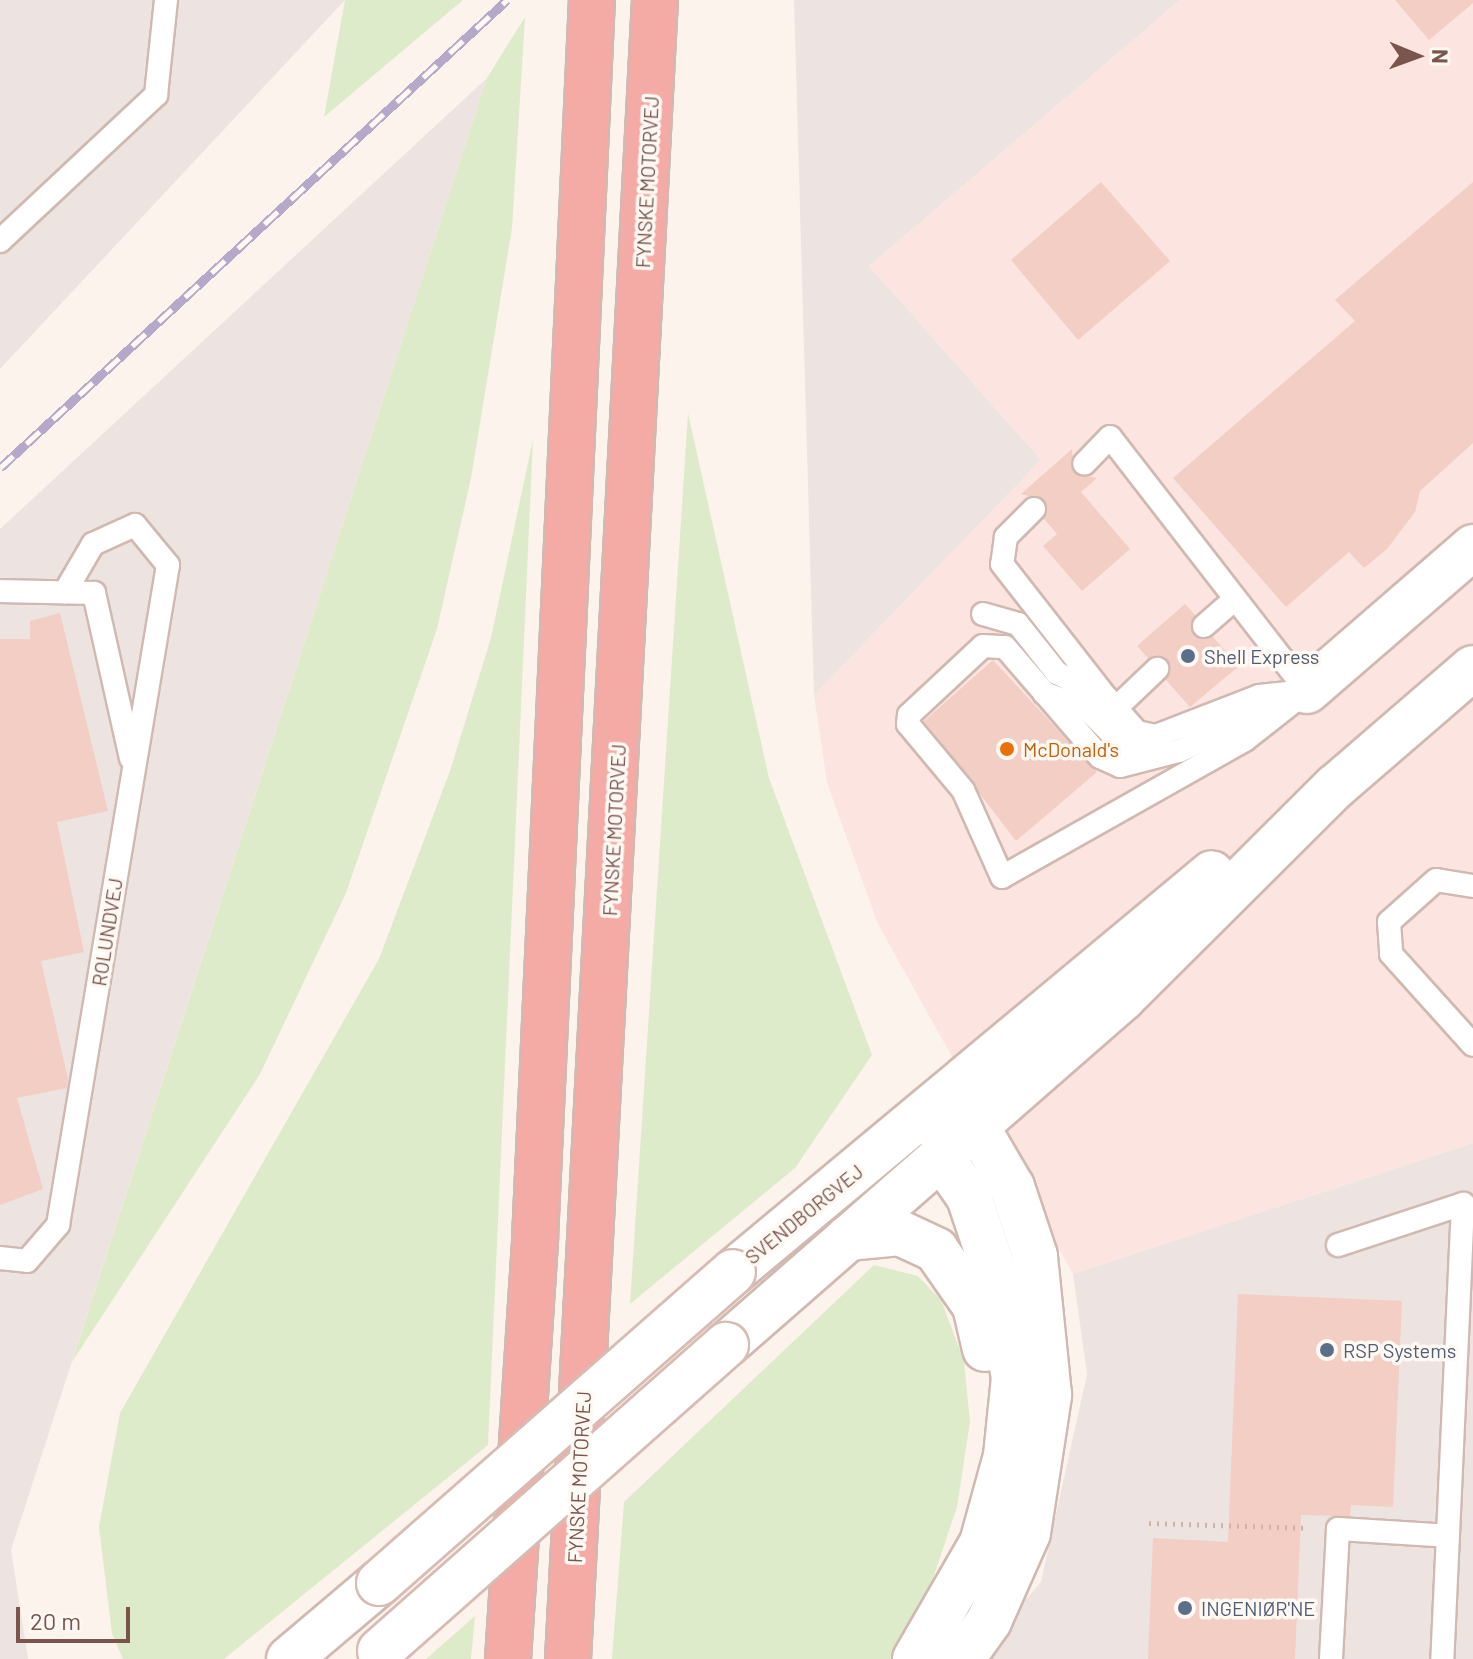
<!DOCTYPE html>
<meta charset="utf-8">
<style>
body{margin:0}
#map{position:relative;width:1473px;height:1659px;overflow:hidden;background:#fcf3ec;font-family:Barlow,sans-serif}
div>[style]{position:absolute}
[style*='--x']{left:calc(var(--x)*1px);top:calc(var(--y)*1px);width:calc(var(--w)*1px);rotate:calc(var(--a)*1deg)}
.commercial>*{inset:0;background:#fce4e1}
.industrial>*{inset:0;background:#ede4e1}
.green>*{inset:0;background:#deebca}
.building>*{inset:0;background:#f2cec4}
.path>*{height:5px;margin-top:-2.5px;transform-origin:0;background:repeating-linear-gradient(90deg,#d7b0a6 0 2px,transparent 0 8px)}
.roads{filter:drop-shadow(2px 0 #d0b9b1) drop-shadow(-2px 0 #d0b9b1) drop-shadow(0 2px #d0b9b1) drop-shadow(0 -2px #d0b9b1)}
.lane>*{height:22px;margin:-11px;padding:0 11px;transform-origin:11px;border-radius:11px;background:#fff}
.street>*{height:44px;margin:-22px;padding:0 22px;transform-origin:22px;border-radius:22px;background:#fff}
.secondary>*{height:44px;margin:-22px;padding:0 22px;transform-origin:22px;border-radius:22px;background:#fff}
.highway>*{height:44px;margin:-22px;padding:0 22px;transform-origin:22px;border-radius:22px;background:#f4aba5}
.rail>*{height:9px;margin-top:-4.5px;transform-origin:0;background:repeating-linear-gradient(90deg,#fff8f3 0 18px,#b4a9c8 0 36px);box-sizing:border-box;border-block:2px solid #b4a9c8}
.bridges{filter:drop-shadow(2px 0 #d7bcb4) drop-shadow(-2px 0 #d7bcb4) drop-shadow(0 2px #d7bcb4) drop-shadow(0 -2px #d7bcb4)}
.secondary-bridge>*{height:44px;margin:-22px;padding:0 22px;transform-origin:22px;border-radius:22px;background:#fff}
.dots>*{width:22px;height:22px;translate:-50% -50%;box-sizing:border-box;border:4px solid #fff8f3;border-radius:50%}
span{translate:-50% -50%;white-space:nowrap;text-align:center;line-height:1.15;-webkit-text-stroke:7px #fff8f3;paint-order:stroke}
.street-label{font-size:20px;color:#79554e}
.service-label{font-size:20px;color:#4e5e75}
.left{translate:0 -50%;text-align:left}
.food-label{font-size:20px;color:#c56008}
.north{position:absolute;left:1377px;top:16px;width:80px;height:80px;-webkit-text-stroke:6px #fff8f3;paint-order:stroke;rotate:91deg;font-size:22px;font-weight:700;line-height:32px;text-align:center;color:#79554e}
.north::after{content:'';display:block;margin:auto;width:28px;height:36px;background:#79554e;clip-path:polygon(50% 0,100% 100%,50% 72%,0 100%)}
.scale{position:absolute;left:16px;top:1607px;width:114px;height:36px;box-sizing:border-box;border:4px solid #79554e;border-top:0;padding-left:10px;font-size:24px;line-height:28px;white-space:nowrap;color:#79554e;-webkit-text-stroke:6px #fff8f3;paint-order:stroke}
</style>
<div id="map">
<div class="commercial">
<i style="clip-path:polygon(1180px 0,1473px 0,1473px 1143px,1073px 1274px,878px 924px,827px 783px,814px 695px,1041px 460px,869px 266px)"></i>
</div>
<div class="industrial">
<i style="clip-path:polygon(0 0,345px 0,0 369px)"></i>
<i style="clip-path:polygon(794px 0,1180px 0,869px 266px,1041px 460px,814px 695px)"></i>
<i style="clip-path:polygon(487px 78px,11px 1550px,28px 1659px,0 1659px,0 529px)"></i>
<i style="clip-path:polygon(1473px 1143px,1473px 1659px,974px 1659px,1041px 1582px,1087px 1374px,1073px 1274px)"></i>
</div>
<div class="green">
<i style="clip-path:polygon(345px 0,463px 0,324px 117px)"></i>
<i style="clip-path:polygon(525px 17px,512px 228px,471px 478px,437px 629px,346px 893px,260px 1074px,72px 1362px,487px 78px)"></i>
<i style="clip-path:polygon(688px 413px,769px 778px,872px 1055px,795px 1168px,630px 1304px)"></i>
<i style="clip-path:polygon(533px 439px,488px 1445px,224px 1659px,123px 1659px,112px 1634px,99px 1527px,120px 1413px,379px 959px,450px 771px,491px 638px)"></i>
<i style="clip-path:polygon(874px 1265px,918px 1276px,941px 1300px,964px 1361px,970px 1422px,957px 1507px,920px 1617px,890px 1659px,612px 1659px,624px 1502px)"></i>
<i style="clip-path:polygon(475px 1616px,471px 1659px,426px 1659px)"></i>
</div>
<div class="building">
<i style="clip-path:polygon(1395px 0,1473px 0,1473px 3px,1429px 40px)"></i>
<i style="clip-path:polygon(1101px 182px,1170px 261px,1078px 340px,1011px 260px)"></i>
<i style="clip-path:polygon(1473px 182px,1473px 443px,1420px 491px,1415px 512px,1387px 549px,1364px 568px,1349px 552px,1286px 607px,1173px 478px,1355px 321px,1335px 300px)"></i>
<i style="clip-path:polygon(1072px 449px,1074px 473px,1097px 478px,1081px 492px,1130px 549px,1082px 591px,1043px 546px,1057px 534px,1044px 519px,1044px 500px,1021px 494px)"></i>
<i style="clip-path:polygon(1185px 604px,1195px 615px,1194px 636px,1213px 637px,1239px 666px,1190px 707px,1166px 680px,1168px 660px,1148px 658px,1137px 646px)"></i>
<i style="clip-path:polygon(60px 613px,108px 811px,57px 822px,84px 952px,41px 961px,68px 1079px,67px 1088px,17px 1098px,43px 1189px,0 1205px,0 639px,30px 639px,30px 621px)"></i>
<i style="clip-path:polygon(993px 660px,1097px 772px,1016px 841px,924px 721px)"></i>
<i style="clip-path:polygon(1238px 1294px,1402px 1301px,1393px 1507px,1351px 1505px,1350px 1516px,1301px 1515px,1295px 1659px,1148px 1659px,1153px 1538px,1228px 1542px)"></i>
</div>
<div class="path">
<i style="--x:1149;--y:1523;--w:160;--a:1.8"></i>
</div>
<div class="roads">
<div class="lane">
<i style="--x:0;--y:241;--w:214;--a:-43.1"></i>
<i style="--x:156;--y:95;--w:96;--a:-84"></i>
<i style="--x:1034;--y:509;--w:40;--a:135"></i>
<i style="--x:1006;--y:537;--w:27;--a:98"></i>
<i style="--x:1002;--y:564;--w:169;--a:52"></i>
<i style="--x:0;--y:591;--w:94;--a:1.2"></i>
<i style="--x:94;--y:593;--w:169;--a:77.4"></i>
<i style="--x:983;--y:614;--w:36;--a:16"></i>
<i style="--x:1018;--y:624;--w:63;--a:51.5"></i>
<i style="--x:1057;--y:673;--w:56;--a:26.6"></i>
<i style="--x:1107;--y:698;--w:45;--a:48.6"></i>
<i style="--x:1137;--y:732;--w:19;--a:12"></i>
<i style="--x:1156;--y:736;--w:110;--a:-21.2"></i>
<i style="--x:1259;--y:696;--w:48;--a:-5.9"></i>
<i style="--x:1307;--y:691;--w:79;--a:141.7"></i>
<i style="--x:1245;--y:740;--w:279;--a:150.6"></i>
<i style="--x:1002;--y:877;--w:95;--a:-114.1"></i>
<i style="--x:963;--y:790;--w:86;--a:-129.8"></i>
<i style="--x:908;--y:724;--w:9;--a:-84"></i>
<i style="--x:909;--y:715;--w:101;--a:-43"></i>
<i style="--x:983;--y:646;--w:22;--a:3"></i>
<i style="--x:1005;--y:647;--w:145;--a:49.2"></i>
<i style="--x:1100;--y:757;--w:22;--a:24"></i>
<i style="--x:1120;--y:766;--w:61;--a:-14.3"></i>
<i style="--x:1179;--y:751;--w:141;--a:-25.1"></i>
<i style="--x:1307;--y:691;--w:321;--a:-127.8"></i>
<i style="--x:1110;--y:437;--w:37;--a:134"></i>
<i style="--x:1204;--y:626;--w:41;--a:-41.1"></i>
<i style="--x:1044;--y:693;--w:45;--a:19.7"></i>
<i style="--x:1086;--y:708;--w:54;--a:45"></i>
<i style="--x:1124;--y:746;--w:38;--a:9"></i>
<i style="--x:1116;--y:708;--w:57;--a:-43.6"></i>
<i style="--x:1473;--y:886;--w:37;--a:-171"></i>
<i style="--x:1436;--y:880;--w:63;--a:138.2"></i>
<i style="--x:1389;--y:922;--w:32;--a:86"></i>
<i style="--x:1391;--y:954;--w:122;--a:48"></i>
<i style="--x:1338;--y:1245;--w:132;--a:-18.2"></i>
<i style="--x:1463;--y:1204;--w:455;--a:92.6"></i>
<i style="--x:0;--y:1258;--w:27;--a:6"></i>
<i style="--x:27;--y:1261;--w:48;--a:-49.3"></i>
<i style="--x:58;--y:1225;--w:669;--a:-80.54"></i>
<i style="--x:168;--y:565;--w:52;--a:-129.5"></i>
<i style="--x:135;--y:525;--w:46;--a:155.7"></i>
<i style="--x:93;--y:544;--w:56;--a:120.3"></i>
<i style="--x:1331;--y:1659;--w:130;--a:-86.9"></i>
<i style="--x:1338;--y:1529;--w:110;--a:3.6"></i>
</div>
<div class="street">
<i style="--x:1307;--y:691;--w:220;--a:-40.9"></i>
</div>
<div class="secondary">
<i style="--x:848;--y:1238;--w:52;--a:-5.5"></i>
<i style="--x:900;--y:1233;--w:40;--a:25"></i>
<i style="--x:936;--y:1250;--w:68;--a:55.1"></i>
<i style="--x:975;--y:1306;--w:44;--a:76.9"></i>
<i style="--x:733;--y:1272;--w:623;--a:-39.79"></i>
<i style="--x:726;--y:1345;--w:527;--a:-41.16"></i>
<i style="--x:1123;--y:998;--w:299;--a:-44.9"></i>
<i style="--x:1335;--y:787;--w:182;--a:-40.8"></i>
<i style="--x:289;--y:1659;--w:118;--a:-40.2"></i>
<i style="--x:915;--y:1659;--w:134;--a:-60"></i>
<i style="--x:982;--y:1543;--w:90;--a:-74.6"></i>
<i style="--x:1006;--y:1456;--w:79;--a:-84.2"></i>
<i style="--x:1014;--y:1377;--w:113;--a:-101.2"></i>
<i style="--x:992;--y:1266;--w:73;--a:-108.4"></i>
<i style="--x:969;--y:1197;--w:47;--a:-124.7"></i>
<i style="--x:942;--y:1158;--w:28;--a:-82"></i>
<i style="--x:962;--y:1659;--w:47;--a:-54.6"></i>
<i style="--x:989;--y:1621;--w:96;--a:-66.1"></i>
<i style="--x:1028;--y:1533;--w:140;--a:-81.3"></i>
<i style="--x:1049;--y:1395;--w:140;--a:-95.8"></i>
<i style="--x:1035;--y:1256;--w:73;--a:-108.4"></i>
<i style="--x:1012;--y:1187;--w:97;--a:-120.3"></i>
</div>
<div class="highway">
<i style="--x:508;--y:1659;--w:421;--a:-86.3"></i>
<i style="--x:535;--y:1239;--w:1240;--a:-87.37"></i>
<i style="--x:568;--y:1659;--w:1661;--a:-87"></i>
</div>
</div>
<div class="rail">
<i style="--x:0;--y:468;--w:690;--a:-42.71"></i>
</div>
<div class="bridges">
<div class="secondary-bridge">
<i style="--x:379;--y:1583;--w:471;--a:-41.3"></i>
<i style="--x:380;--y:1651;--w:462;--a:-41.5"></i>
</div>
</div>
<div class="dots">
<i style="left:1188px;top:656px;background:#5c6f8a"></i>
<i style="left:1007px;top:749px;background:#e8710a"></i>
<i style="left:1327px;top:1350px;background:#5c6f8a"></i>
<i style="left:1185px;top:1608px;background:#5c6f8a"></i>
</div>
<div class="street-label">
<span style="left:647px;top:182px;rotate:-87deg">FYNSKE MOTORVEJ</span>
<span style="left:614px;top:830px;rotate:-87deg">FYNSKE MOTORVEJ</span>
<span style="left:107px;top:932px;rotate:-81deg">ROLUNDVEJ</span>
<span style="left:804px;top:1214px;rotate:-39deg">SVENDBORGVEJ</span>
<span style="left:579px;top:1477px;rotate:-87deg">FYNSKE MOTORVEJ</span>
</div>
<div class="service-label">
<span class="left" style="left:1204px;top:656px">Shell Express</span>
<span class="left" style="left:1343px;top:1350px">RSP Systems</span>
<span class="left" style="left:1201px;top:1608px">INGENIØR'NE</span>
</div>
<div class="food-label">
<span class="left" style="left:1023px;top:749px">McDonald's</span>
</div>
<div class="north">N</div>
<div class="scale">20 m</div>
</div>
